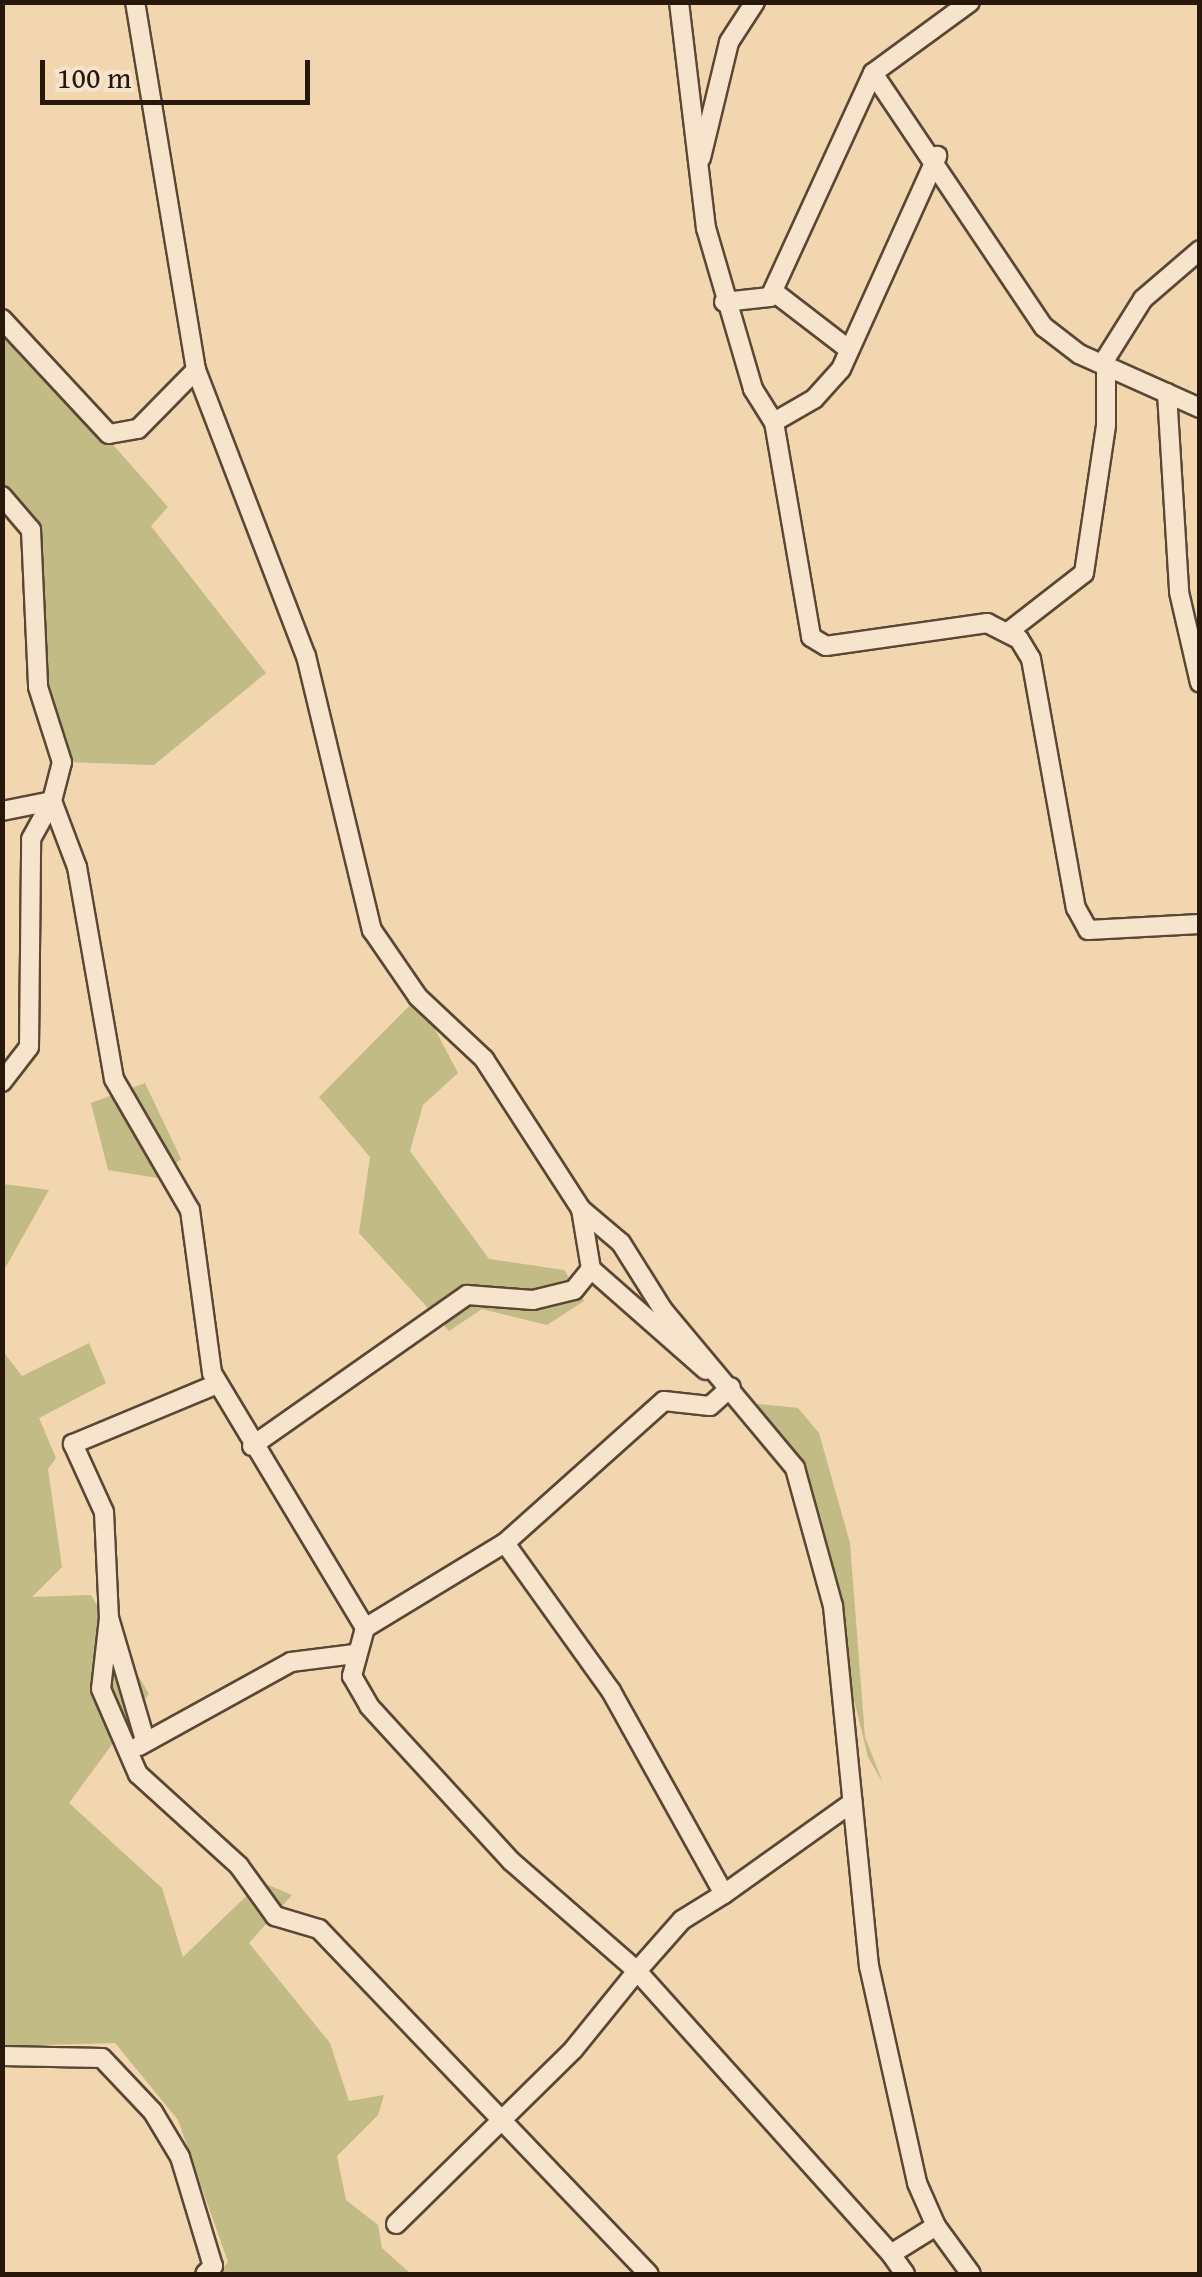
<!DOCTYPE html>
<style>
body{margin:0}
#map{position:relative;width:1202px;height:2277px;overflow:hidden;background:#f1d6b0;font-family:"Gentium Book Plus",serif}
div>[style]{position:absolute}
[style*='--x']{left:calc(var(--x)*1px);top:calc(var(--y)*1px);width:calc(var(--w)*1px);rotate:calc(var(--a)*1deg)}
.green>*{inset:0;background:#c2bb86}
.roads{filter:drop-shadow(2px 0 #5a4734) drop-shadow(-2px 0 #5a4734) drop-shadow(0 2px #5a4734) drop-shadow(0 -2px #5a4734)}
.minor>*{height:18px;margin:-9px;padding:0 9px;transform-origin:9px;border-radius:9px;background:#f6e4cc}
span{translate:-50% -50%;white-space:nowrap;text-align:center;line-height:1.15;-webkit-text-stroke:8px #f6e4cc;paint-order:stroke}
.frame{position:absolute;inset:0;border:5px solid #28170b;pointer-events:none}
.scale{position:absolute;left:40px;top:60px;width:270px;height:45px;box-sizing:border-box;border:5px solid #28170b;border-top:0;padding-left:12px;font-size:30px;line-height:35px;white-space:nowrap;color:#28170b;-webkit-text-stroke:8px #f6e4cc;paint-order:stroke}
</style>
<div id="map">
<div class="green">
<i style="clip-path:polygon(2px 319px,168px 507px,151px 526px,266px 673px,154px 765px,62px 762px,38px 687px,34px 544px,3px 496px)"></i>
<i style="clip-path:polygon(418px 997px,458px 1073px,423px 1105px,410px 1151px,489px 1259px,564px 1270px,584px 1301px,547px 1325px,482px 1309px,449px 1331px,359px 1233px,370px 1157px,319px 1097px)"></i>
<i style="clip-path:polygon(145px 1083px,181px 1159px,158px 1178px,108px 1170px,91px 1103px)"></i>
<i style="clip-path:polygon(3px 1184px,49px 1190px,3px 1272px,2px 1184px)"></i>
<i style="clip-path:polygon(89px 1343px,106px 1383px,39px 1418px,56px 1458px,48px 1469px,62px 1567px,32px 1597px,91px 1595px,149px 1694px,69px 1803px,162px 1888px,183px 1957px,261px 1882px,292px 1895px,249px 1943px,330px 2043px,349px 2101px,384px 2095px,378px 2115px,337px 2156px,346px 2200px,378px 2225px,382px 2248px,411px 2274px,217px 2274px,228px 2262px,178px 2120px,115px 2043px,3px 2046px,2px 1350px,22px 1376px)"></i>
<i style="clip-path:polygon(740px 1402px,798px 1408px,819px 1433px,850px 1543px,865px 1737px,883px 1783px,868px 1757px,846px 1667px,826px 1539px,771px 1438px)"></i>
</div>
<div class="roads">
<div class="minor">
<i style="--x:679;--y:2;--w:228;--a:83.2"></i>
<i style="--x:706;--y:228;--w:168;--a:73.7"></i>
<i style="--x:753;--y:389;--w:39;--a:58"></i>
<i style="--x:774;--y:422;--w:218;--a:80.2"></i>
<i style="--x:811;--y:637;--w:17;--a:31"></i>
<i style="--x:826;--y:646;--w:163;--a:-8.1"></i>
<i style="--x:987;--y:623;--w:36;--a:27"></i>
<i style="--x:1019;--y:639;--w:23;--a:59"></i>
<i style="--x:1031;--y:659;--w:253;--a:79.8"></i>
<i style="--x:1076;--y:908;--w:25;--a:61"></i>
<i style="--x:1088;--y:930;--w:112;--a:-3.1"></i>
<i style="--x:873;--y:73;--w:306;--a:56.1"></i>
<i style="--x:1044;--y:327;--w:44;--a:37.6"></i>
<i style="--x:1079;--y:354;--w:133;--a:24.1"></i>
<i style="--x:701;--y:158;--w:119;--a:-76.4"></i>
<i style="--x:729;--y:42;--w:48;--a:-57"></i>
<i style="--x:774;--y:292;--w:93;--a:37.6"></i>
<i style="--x:724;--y:302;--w:46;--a:-6.2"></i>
<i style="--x:770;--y:297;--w:247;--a:-65.3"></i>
<i style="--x:873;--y:73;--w:120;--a:-36.2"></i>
<i style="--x:2;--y:319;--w:157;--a:47.1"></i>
<i style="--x:109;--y:434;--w:29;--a:-10"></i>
<i style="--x:138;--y:429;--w:83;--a:-45.5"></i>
<i style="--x:196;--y:370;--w:373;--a:-99.4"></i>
<i style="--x:196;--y:370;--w:306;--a:69"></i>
<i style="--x:306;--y:656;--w:282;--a:76.5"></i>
<i style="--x:372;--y:930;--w:81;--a:55.5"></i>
<i style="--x:418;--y:997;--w:91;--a:43.2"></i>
<i style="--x:484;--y:1059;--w:179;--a:57.1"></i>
<i style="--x:581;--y:1209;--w:52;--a:40.4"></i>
<i style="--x:621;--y:1243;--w:79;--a:57.9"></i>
<i style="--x:663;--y:1310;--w:206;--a:50.1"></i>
<i style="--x:795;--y:1468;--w:143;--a:74.6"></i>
<i style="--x:833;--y:1606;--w:362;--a:84.3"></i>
<i style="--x:869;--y:1966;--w:222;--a:77.5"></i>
<i style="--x:917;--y:2183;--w:47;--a:66.2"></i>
<i style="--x:1167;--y:393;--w:199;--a:86.5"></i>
<i style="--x:1179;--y:592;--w:93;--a:77"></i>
<i style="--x:774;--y:422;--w:46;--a:-29.9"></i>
<i style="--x:814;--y:399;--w:40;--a:-48"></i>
<i style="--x:841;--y:369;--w:234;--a:-65.7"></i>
<i style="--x:2;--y:496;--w:45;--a:49.5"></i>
<i style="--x:31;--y:530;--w:157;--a:87.4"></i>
<i style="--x:38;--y:687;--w:79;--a:72.3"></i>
<i style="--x:62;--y:762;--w:40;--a:104.4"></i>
<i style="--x:52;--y:801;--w:51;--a:168.7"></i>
<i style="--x:1008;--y:632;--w:96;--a:-37.8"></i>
<i style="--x:1084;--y:573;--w:150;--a:-81.5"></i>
<i style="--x:1106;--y:425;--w:67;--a:-90"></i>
<i style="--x:1106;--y:358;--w:70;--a:-57.9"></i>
<i style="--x:1143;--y:299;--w:75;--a:-40.7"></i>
<i style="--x:2;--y:1082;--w:44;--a:-52.4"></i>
<i style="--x:29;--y:1047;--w:208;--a:-89.4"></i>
<i style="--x:31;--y:839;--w:43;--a:-61.1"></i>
<i style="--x:52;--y:801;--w:71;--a:69.3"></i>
<i style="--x:77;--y:867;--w:215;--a:80.1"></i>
<i style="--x:114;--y:1079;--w:151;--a:59.9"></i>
<i style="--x:190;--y:1210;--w:164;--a:82.3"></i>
<i style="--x:212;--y:1373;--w:297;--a:59"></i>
<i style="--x:365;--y:1628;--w:164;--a:-31.3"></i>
<i style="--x:505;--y:1543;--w:213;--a:-41.8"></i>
<i style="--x:664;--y:1401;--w:46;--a:6.2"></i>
<i style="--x:710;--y:1406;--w:28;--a:-42"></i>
<i style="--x:591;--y:1269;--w:153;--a:41.3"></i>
<i style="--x:252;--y:1446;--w:263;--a:-35.1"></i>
<i style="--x:467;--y:1295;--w:66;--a:4.3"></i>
<i style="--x:533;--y:1300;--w:42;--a:-13.7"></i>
<i style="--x:574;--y:1290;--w:27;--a:-51"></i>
<i style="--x:591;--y:1269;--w:61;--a:-99.5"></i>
<i style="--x:505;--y:1543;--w:182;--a:54.4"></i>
<i style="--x:611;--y:1691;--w:232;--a:60.9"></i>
<i style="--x:724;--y:1894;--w:158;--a:-35.5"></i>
<i style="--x:109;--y:1618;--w:71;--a:96.4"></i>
<i style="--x:101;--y:1689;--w:93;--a:66.5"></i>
<i style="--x:138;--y:1774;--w:137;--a:42.3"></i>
<i style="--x:239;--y:1866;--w:62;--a:54.2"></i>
<i style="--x:275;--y:1916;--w:46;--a:16.5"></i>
<i style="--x:319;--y:1929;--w:477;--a:46.3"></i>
<i style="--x:365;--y:1628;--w:50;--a:105.2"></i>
<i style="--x:352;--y:1676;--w:34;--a:60"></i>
<i style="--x:369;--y:1706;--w:210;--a:47.5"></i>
<i style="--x:511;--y:1861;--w:167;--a:41.1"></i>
<i style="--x:637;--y:1971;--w:68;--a:-48.6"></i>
<i style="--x:682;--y:1920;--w:49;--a:-31.8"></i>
<i style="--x:145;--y:1740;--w:127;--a:-106.4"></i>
<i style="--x:109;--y:1618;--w:106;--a:-92.7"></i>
<i style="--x:104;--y:1512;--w:75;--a:-114.5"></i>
<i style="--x:73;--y:1444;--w:156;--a:-22.6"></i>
<i style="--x:139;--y:1746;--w:174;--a:-28.9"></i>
<i style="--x:291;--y:1662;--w:64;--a:-7.2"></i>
<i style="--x:2;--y:2056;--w:100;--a:1.1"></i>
<i style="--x:102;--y:2058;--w:74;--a:46.6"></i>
<i style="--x:153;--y:2112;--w:52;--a:59"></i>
<i style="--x:180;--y:2157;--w:114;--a:73.2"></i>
<i style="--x:213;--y:2266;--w:11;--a:135"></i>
<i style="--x:396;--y:2224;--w:248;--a:-44.5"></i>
<i style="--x:573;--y:2050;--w:102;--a:-51"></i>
<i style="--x:637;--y:1971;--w:380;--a:48.1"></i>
<i style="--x:905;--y:2274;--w:24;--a:-125"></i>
<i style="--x:891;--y:2254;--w:53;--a:-31.9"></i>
<i style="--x:936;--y:2226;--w:59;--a:53.9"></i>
</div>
</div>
<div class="frame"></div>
<div class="scale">100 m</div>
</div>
